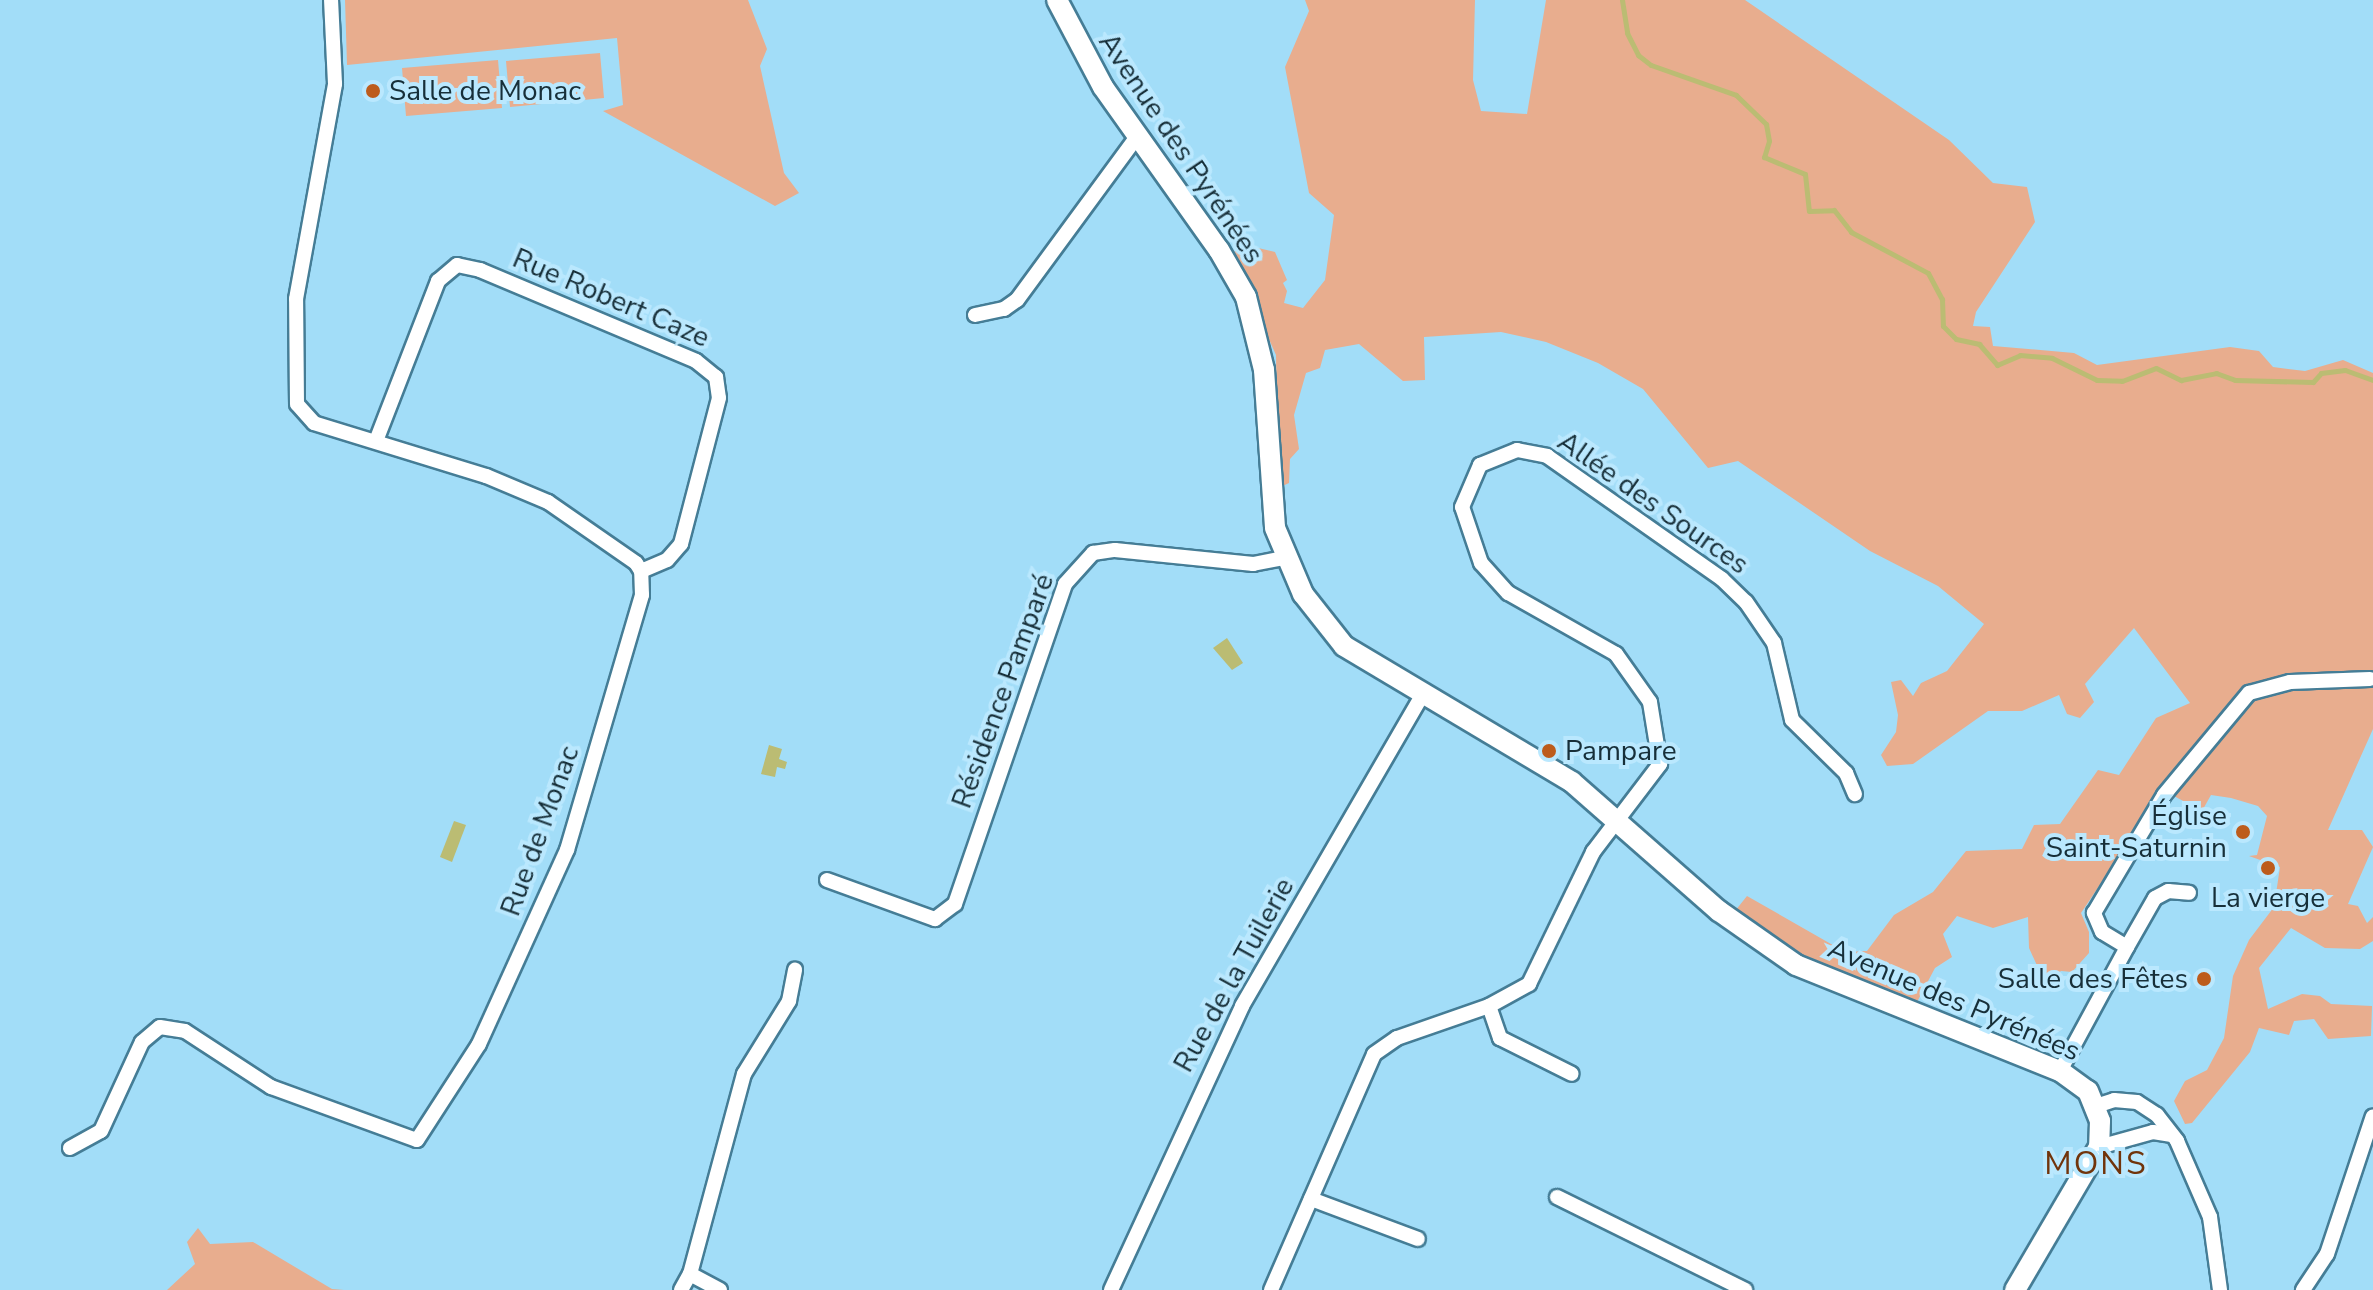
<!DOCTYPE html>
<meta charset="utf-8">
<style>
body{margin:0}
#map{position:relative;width:2373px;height:1290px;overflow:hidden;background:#a2ddf8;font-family:"Nunito Sans",sans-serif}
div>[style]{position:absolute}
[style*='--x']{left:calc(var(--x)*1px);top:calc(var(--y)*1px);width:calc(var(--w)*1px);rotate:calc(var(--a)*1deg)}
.green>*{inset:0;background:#e8ad8e}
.water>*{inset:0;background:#bbbc73}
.stream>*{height:5px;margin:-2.5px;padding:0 2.5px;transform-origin:2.5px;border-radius:2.5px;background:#bbbc73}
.roads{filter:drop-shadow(2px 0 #457d96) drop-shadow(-2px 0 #457d96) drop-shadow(0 2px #457d96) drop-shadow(0 -2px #457d96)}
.street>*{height:14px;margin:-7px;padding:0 7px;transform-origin:7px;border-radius:7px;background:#fff}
.secondary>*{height:20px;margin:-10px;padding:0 10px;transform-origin:10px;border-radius:10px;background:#fff}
.dots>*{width:22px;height:22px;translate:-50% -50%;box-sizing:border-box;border:4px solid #bae8fe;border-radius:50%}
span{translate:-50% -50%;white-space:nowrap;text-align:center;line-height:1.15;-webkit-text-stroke:8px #bae8fe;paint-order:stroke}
.poi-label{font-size:28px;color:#172f39}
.left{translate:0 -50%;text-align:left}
.right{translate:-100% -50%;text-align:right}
.street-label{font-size:28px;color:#172f39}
.quarter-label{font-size:32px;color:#71340b;letter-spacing:2px}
</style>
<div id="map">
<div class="green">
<i style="clip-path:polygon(345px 0,748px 0,767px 49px,760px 66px,784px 173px,799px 193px,775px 206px,603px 111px,623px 105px,617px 38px,347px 65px)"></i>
<i style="clip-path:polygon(1305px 0,1475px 0,1473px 80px,1481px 111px,1527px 114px,1546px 0,1745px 0,1949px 140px,1993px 183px,2027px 187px,2035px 222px,1976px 312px,1973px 326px,1990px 327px,1993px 346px,2074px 353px,2097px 365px,2230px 347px,2259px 351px,2273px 367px,2305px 371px,2343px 360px,2373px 373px,2373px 729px,2328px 830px,2362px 830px,2373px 847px,2348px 904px,2358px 906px,2367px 923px,2373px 917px,2373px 941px,2360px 949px,2325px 948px,2291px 928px,2259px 968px,2268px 1009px,2302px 994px,2320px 996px,2331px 1004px,2372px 1006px,2371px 1036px,2328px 1039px,2314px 1019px,2294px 1021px,2289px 1035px,2259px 1028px,2250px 1052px,2192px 1123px,2185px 1124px,2174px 1101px,2185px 1081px,2207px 1070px,2224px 1038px,2233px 976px,2249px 940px,2274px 907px,2280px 867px,2249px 856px,2257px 855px,2267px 816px,2258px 806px,2231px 798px,2211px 795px,2202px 811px,2172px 795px,2166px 786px,2081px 913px,2089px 932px,2089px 953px,2072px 972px,2061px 971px,2045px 983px,2029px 948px,2028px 917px,1993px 928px,1957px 916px,1943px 934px,1952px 957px,1935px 968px,1917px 1002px,1789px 949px,1735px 911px,1747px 896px,1845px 952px,1867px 951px,1894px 915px,1933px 892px,1966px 851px,2022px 849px,2034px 825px,2060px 824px,2098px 770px,2119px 775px,2156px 718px,2190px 703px,2134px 628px,2085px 684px,2094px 702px,2080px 718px,2067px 714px,2059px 695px,2022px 711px,1988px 711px,1913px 764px,1887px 766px,1881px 755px,1896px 732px,1898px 715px,1891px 682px,1901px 680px,1913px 696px,1921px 683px,1947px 671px,1984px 624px,1938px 586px,1870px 551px,1738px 461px,1708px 468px,1643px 389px,1598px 363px,1546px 342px,1501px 332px,1424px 337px,1425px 380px,1403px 381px,1359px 344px,1325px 350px,1320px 368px,1306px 373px,1294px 415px,1299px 449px,1290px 459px,1289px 483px,1278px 488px,1276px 355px,1233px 258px,1237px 243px,1275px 252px,1287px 280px,1283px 283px,1287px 291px,1284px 303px,1303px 308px,1325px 280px,1334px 215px,1309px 193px,1285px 67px,1309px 11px)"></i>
<i style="clip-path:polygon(600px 53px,604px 98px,510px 107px,506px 61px)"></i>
<i style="clip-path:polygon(498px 60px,502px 108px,406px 116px,402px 68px)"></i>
<i style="clip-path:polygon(198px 1228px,210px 1244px,253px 1242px,332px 1289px,344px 1290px,167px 1290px,195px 1264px,187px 1242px)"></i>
</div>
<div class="water">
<i style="clip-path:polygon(1227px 638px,1243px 663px,1232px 670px,1213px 648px)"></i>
<i style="clip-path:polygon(769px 745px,782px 749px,779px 759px,787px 762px,785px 769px,777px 767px,775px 777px,761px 774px)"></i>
<i style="clip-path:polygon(454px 821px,466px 825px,452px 862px,440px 857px)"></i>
</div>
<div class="stream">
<i style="--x:1622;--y:0;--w:33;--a:81"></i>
<i style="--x:1627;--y:33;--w:25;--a:63"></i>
<i style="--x:1638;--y:55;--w:16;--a:38"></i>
<i style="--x:1651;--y:65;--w:90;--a:19.4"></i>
<i style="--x:1736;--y:95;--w:42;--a:44"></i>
<i style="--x:1766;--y:124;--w:17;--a:80"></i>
<i style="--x:1769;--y:141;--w:17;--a:107"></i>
<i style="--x:1764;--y:157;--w:44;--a:22.5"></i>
<i style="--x:1805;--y:174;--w:37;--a:84"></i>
<i style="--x:1809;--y:211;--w:25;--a:-2"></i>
<i style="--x:1834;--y:210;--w:28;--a:52"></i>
<i style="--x:1851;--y:232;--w:87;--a:28"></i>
<i style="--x:1928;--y:273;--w:30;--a:62"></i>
<i style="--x:1942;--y:299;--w:27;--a:88"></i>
<i style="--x:1943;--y:326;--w:18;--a:45"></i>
<i style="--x:1956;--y:339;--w:24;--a:12"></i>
<i style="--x:1979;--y:344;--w:28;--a:49"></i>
<i style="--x:1997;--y:365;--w:25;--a:-23"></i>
<i style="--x:2020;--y:355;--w:32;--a:5"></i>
<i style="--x:2052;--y:358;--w:50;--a:26.1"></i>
<i style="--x:2097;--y:380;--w:25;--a:2"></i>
<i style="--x:2122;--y:381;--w:36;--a:-21"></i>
<i style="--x:2156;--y:368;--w:28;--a:26"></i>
<i style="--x:2181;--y:380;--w:36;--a:-11"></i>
<i style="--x:2216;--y:373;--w:20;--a:20"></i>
<i style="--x:2235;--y:380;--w:78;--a:1.5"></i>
<i style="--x:2313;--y:382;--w:12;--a:-48"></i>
<i style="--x:2321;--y:373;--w:24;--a:-7"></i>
<i style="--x:2345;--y:370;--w:30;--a:20"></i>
</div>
<div class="roads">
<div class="street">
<i style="--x:975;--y:315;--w:30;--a:-12"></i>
<i style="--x:1004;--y:309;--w:16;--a:-35"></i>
<i style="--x:1017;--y:300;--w:201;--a:-53.7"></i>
<i style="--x:376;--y:441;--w:172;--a:-68.8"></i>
<i style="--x:438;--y:281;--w:25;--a:-40"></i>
<i style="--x:457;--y:265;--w:24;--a:12"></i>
<i style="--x:480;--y:270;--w:234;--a:22.8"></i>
<i style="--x:696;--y:361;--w:26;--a:39"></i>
<i style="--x:716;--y:377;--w:21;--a:82"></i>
<i style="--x:719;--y:398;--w:151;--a:104.6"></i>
<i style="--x:681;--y:544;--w:21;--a:131"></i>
<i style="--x:667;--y:560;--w:28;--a:157"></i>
<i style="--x:827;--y:880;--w:115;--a:19.9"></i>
<i style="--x:935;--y:919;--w:25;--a:-37"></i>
<i style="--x:955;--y:904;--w:338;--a:-71"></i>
<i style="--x:1065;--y:584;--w:42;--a:-47.9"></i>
<i style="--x:1093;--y:553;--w:22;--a:-8"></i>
<i style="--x:1115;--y:550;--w:139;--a:5.8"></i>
<i style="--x:1253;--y:564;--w:32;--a:-11"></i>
<i style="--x:2127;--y:947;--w:56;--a:-60.3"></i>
<i style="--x:2155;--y:898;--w:15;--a:-28"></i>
<i style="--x:2168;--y:891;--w:21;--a:5"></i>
<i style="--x:1489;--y:1006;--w:34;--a:71"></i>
<i style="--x:1500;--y:1038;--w:80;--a:26.6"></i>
<i style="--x:2060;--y:1071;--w:141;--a:-61.6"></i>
<i style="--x:2127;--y:947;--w:29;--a:-149"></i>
<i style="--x:2102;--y:932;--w:21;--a:-113"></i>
<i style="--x:2094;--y:913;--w:137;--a:-59.3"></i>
<i style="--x:2164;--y:795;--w:133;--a:-50.2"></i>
<i style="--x:2249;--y:693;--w:42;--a:-15"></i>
<i style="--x:2290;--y:682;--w:80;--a:-2.1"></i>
<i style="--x:2096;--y:1106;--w:19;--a:-18"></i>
<i style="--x:2114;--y:1100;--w:23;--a:5"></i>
<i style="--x:2137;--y:1102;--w:24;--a:33"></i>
<i style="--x:2157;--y:1115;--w:33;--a:52"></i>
<i style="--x:2177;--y:1141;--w:83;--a:66.5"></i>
<i style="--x:2210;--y:1217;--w:74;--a:82.2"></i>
<i style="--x:2099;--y:1147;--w:56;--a:-15.5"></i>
<i style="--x:2153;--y:1132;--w:19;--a:9"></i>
<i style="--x:70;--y:1148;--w:35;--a:-29"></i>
<i style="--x:101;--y:1131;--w:98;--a:-65.3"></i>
<i style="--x:142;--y:1042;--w:23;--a:-40"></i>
<i style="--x:160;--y:1027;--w:25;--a:9"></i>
<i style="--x:185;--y:1031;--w:103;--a:33.1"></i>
<i style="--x:271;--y:1087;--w:155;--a:20"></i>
<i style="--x:417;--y:1140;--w:114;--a:-57.1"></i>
<i style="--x:479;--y:1044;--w:213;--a:-65.6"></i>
<i style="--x:567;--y:850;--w:266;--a:-73.6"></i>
<i style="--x:642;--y:595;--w:24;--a:-92"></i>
<i style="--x:641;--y:571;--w:9;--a:-122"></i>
<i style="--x:636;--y:563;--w:107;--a:-145.3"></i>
<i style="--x:548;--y:502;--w:67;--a:-157.2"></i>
<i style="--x:486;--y:476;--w:180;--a:-162.9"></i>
<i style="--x:314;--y:423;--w:25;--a:-132"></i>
<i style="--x:297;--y:404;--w:105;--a:-90.5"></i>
<i style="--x:296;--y:299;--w:219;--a:-79.7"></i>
<i style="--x:335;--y:84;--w:84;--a:-92.7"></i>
<i style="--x:1557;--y:1197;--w:210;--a:26.3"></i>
<i style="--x:1311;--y:1199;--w:114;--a:20.5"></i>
<i style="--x:690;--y:1274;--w:34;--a:28"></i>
<i style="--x:681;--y:1290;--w:18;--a:-61"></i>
<i style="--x:690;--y:1274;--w:207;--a:-74.9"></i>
<i style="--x:744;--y:1074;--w:86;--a:-58.3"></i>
<i style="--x:789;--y:1001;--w:32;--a:-79"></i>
<i style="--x:1111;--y:1290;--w:313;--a:-65.2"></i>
<i style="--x:1242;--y:1006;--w:359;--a:-59.9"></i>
<i style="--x:1271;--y:1290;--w:257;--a:-66.4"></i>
<i style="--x:1374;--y:1054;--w:28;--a:-35"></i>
<i style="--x:1397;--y:1038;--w:97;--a:-19.2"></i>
<i style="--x:1489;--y:1006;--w:46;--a:-28.8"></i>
<i style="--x:1529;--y:984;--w:147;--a:-64.1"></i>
<i style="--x:1593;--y:852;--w:111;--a:-52.7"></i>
<i style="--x:1660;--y:764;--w:63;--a:-99.2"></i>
<i style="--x:1650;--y:702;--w:59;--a:-125.3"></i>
<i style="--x:1616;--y:654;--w:124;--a:-150.5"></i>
<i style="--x:1508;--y:593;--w:40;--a:-132"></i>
<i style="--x:1481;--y:563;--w:59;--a:-108.7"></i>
<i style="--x:1462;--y:507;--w:46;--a:-66.8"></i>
<i style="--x:1480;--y:465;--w:40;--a:-22"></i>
<i style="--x:1517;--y:450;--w:31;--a:11"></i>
<i style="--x:1547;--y:456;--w:214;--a:35.1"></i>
<i style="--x:1722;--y:579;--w:33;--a:44"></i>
<i style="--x:1746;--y:602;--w:50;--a:55.7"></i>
<i style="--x:1774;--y:643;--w:79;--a:76.8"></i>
<i style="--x:1792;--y:720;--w:76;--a:44.5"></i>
<i style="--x:1846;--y:773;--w:23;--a:67"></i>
<i style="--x:2303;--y:1290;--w:43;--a:-56.3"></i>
<i style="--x:2327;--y:1254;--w:145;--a:-71.6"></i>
</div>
<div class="secondary">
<i style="--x:1057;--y:0;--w:98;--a:62.1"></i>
<i style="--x:1103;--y:87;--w:200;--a:54.6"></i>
<i style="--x:1219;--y:250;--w:54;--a:60.1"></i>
<i style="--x:1246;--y:297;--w:75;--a:76.1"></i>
<i style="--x:1264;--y:370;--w:158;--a:86"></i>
<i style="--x:1275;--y:528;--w:72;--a:67"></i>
<i style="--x:1303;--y:594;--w:66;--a:51.7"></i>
<i style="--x:1344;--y:646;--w:265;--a:30.8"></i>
<i style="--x:1572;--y:782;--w:196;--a:41.3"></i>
<i style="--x:1719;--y:911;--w:94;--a:35"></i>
<i style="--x:1796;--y:965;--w:284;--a:21.9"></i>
<i style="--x:2060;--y:1071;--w:34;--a:36"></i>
<i style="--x:2088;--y:1091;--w:32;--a:68"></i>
<i style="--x:2100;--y:1121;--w:26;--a:92"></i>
<i style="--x:2099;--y:1147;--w:166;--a:120.4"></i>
</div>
</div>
<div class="dots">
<i style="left:373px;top:91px;background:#bd5c1c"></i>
<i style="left:1549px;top:751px;background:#bd5c1c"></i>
<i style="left:2243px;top:832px;background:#bd5c1c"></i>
<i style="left:2268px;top:868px;background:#bd5c1c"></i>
<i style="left:2204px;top:979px;background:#bd5c1c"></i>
</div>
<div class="poi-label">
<span class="left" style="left:389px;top:91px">Salle de Monac</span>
<span class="left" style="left:1565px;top:751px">Pampare</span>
<span class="right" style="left:2227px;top:832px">Église<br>Saint-Saturnin</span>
<span style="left:2268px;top:898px">La vierge</span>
<span class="right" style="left:2188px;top:979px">Salle des Fêtes</span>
</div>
<div class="street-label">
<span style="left:1181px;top:148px;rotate:56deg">Avenue des Pyrénées</span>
<span style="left:611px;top:298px;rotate:23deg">Rue Robert Caze</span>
<span style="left:1653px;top:503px;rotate:35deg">Allée des Sources</span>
<span style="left:1003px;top:691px;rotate:-70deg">Résidence Pamparé</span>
<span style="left:540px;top:831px;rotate:-70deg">Rue de Monac</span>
<span style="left:1234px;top:975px;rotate:-61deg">Rue de la Tuilerie</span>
<span style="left:1954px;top:1000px;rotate:23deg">Avenue des Pyrénées</span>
</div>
<div class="quarter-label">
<span style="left:2096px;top:1164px">MONS</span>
</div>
</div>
